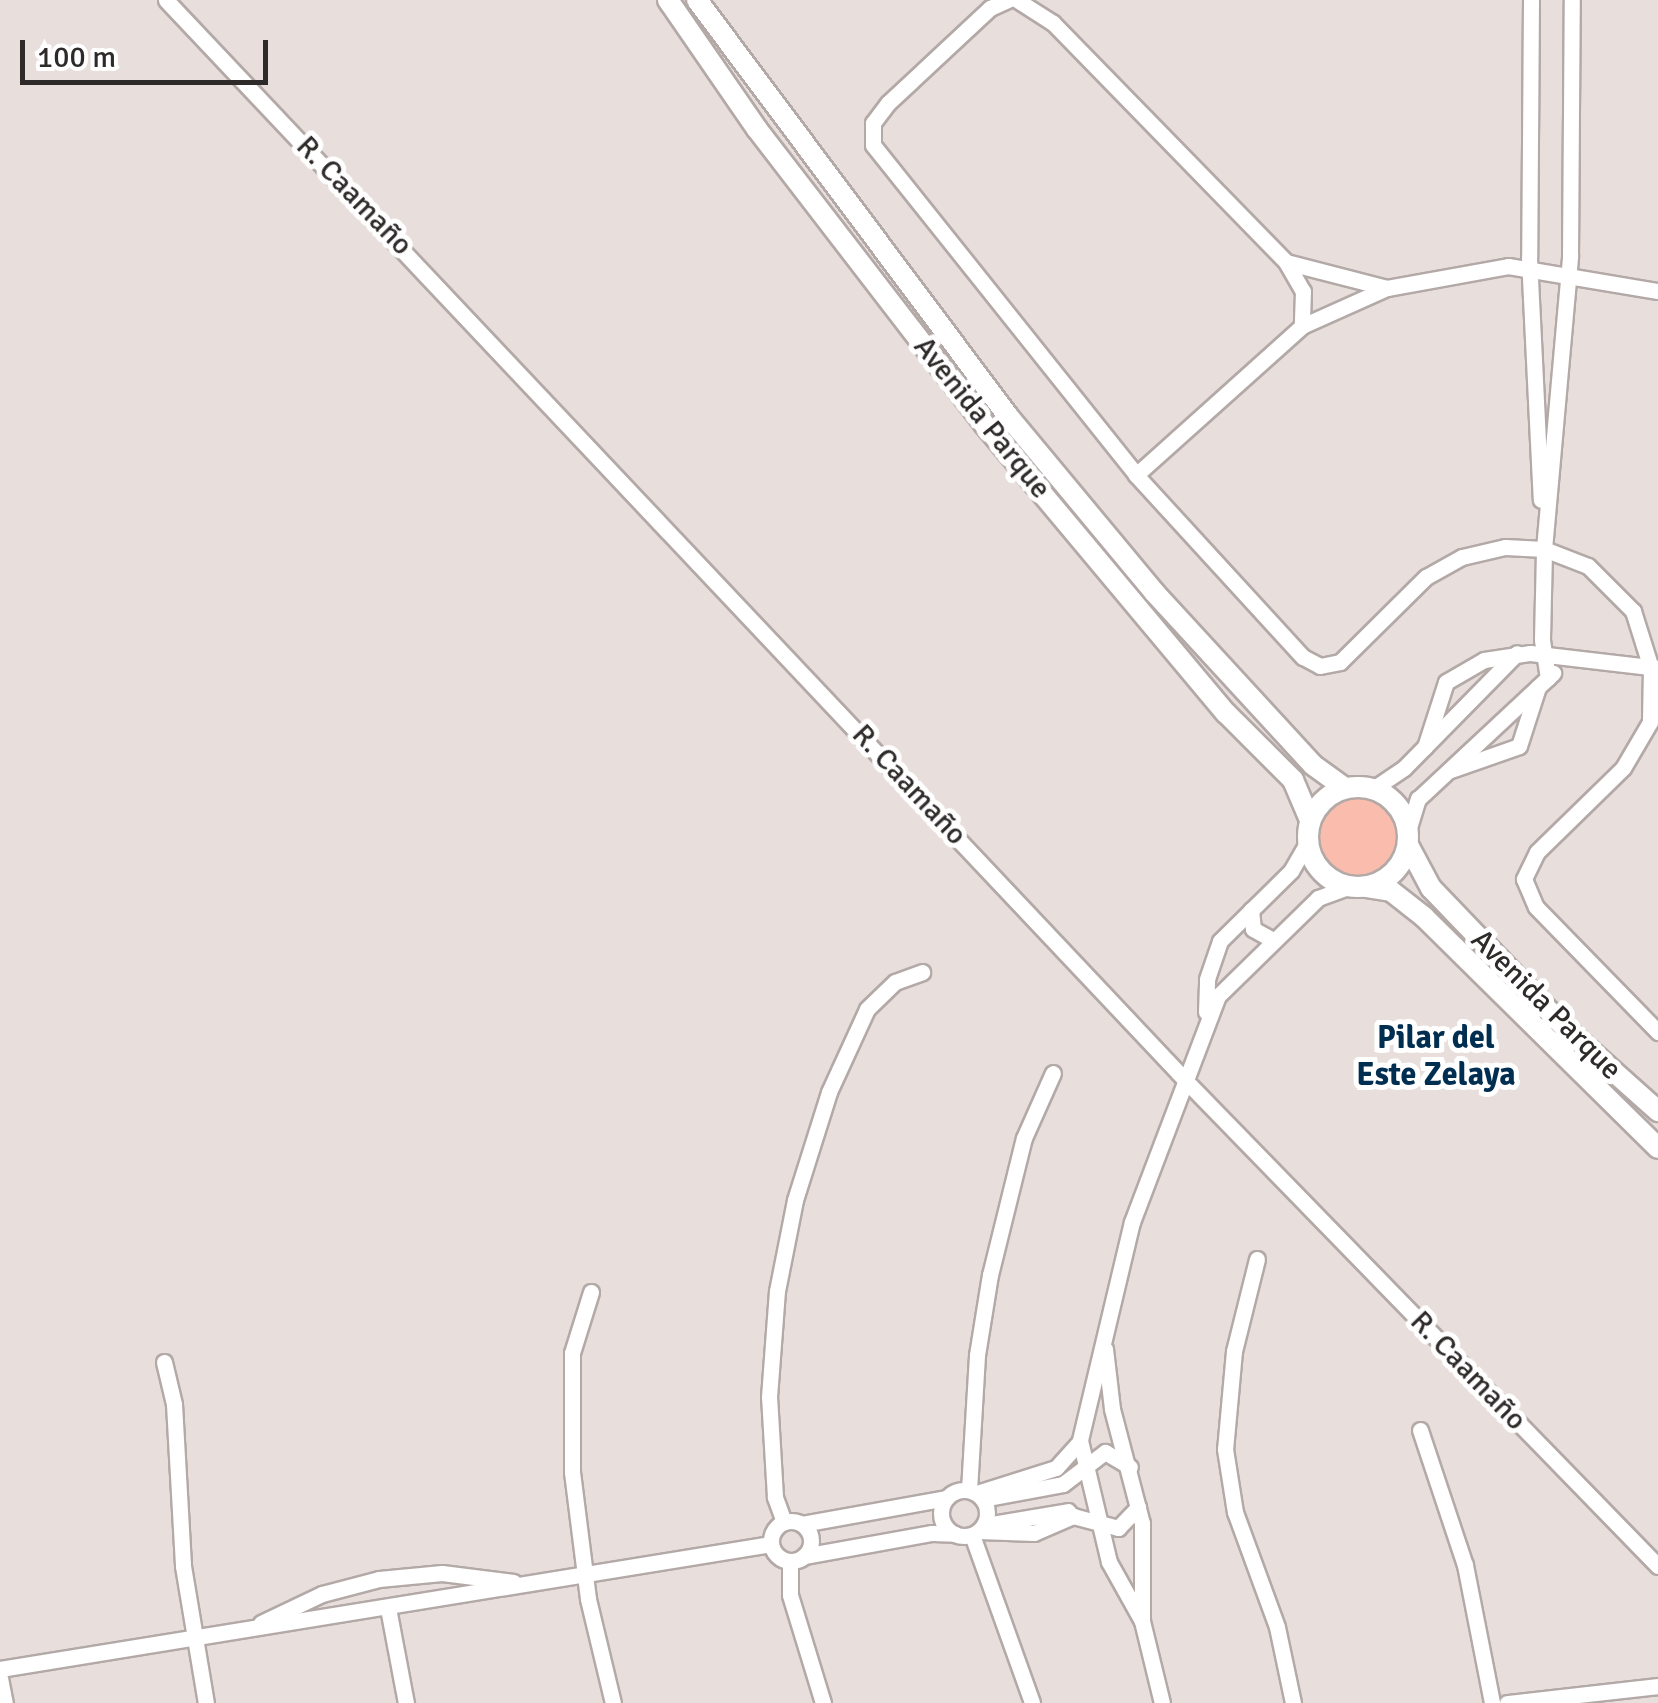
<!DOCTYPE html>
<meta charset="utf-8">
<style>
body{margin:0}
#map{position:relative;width:1658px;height:1703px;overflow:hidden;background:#e8dedb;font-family:Signika,sans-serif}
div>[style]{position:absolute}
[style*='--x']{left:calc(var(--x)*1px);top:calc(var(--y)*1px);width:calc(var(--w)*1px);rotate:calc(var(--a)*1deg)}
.green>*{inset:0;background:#fabcad}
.round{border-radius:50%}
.roads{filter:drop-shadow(2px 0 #b3a9a7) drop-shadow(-2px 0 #b3a9a7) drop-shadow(0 2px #b3a9a7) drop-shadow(0 -2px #b3a9a7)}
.minor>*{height:15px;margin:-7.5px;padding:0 7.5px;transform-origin:7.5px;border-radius:7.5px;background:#fff}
.minor>.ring{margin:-7.5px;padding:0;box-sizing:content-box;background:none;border:15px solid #fff;border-radius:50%}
.tertiary>*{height:20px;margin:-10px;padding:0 10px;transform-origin:10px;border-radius:10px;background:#fff}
.tertiary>.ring{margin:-10px;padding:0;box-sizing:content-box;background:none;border:20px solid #fff;border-radius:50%}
span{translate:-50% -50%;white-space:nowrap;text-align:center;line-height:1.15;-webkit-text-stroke:10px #fff;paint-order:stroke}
.street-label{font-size:30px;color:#2e2a2a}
.neighbourhood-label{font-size:32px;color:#002e51;font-weight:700}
.scale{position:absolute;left:20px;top:40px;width:248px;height:45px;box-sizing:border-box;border:5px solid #2e2a2a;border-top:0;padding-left:12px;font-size:30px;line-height:35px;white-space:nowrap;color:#2e2a2a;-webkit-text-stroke:8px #fff;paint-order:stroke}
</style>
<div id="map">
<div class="green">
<i class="round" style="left:1318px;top:795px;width:84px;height:84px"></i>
</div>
<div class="roads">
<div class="minor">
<i style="--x:166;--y:0;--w:1485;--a:46.66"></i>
<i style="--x:1185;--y:1080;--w:678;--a:45.78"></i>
<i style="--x:1008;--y:0;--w:20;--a:156"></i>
<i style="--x:990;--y:8;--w:139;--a:137"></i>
<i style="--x:888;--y:103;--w:25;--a:127"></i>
<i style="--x:873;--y:123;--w:22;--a:90"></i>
<i style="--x:873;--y:145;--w:422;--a:51.4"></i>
<i style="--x:1136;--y:475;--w:247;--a:47.5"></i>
<i style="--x:1303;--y:657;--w:19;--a:28"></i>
<i style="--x:1320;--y:666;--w:20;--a:-11"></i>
<i style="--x:1340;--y:662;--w:121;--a:-44.7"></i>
<i style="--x:1426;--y:577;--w:41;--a:-29.1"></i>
<i style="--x:1462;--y:557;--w:44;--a:-13.1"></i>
<i style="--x:1505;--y:547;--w:39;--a:3"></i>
<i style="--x:1544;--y:549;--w:47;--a:21.1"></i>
<i style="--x:1588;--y:566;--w:64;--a:45"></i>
<i style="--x:1633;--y:611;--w:60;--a:72.5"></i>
<i style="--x:1651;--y:668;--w:54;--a:91.1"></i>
<i style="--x:1650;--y:722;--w:53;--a:120.4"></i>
<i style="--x:1623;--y:768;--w:120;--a:135.7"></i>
<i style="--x:1537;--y:852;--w:30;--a:116"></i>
<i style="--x:1524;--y:879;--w:30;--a:67"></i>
<i style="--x:1536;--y:907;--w:175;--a:45.7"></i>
<i style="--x:1017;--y:0;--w:43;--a:32.6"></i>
<i style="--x:1053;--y:23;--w:334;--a:45.7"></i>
<i style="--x:1531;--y:0;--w:258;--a:90.4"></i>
<i style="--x:1529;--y:258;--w:242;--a:87.2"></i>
<i style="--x:1387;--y:288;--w:104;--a:-165.6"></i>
<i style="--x:1286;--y:262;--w:34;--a:60"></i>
<i style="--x:1303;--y:291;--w:35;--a:92"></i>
<i style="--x:1302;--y:326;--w:93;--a:-24.1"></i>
<i style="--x:1387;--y:288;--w:123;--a:-10.3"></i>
<i style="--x:1508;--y:266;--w:152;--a:9.5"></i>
<i style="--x:1136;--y:475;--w:223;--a:-41.9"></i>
<i style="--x:1548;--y:678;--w:39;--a:-99"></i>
<i style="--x:1542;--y:639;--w:90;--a:-88.7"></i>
<i style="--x:1544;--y:549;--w:295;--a:-84.9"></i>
<i style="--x:1570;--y:255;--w:255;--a:-89.6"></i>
<i style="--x:1425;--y:747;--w:68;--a:-72.1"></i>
<i style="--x:1446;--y:682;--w:44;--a:-30.1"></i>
<i style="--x:1484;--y:660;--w:47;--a:-8.7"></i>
<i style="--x:1530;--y:653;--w:129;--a:6.7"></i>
<i style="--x:1451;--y:770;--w:72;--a:-19.4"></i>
<i style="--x:1519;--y:746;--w:62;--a:-72.1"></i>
<i style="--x:1373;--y:789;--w:37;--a:-34"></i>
<i style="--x:1404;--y:768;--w:161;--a:-45.5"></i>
<i style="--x:1408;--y:831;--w:34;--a:-73"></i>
<i style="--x:1418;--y:799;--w:185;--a:-43"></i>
<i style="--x:1251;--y:910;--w:19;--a:84"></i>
<i style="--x:1253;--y:929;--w:23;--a:29"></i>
<i style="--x:1206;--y:1012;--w:33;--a:-88"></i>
<i style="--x:1207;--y:979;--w:40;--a:-71.1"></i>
<i style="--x:1220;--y:941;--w:100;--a:-44.6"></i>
<i style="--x:1291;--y:871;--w:32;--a:-60"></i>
<i style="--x:1257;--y:1259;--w:95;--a:104"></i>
<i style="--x:1234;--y:1351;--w:98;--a:95.2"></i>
<i style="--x:1225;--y:1449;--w:64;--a:81"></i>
<i style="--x:1235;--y:1512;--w:122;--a:69.9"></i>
<i style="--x:1277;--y:1627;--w:78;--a:78.1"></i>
<i style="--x:591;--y:1292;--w:64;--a:107.3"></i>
<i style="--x:572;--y:1353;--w:119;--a:90"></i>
<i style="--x:572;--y:1472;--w:128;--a:82.8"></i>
<i style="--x:588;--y:1599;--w:107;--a:76.5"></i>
<i style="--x:1105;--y:1349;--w:60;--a:83.3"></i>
<i style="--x:1112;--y:1409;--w:118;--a:75.3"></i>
<i style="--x:1142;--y:1523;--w:98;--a:90"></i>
<i style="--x:1142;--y:1621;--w:84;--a:76.3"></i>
<i style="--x:164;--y:1362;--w:43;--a:76.6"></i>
<i style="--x:174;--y:1404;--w:162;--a:86.8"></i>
<i style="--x:183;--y:1566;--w:139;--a:80.5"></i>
<i style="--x:1420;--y:1430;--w:142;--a:71.6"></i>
<i style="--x:1465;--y:1565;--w:141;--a:78.9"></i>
<i class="ring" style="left:941px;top:1490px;width:31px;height:31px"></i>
<i style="--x:969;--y:1490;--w:135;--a:-86.6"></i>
<i style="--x:977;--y:1355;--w:81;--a:-80.8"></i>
<i style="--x:990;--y:1275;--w:141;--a:-76.1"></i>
<i style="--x:1024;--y:1138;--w:71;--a:-66"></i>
<i style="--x:977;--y:1493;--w:83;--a:-17.6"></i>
<i style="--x:1056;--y:1468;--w:36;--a:-48"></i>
<i style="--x:983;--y:1499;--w:81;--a:-10.6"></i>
<i style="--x:1063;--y:1484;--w:53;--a:-37.3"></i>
<i style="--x:1105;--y:1452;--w:29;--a:31"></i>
<i class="ring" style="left:771px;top:1521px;width:25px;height:25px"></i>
<i style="--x:784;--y:1522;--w:27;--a:-110"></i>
<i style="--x:775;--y:1497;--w:100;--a:-93.4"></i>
<i style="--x:769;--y:1397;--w:106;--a:-85.7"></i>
<i style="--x:777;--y:1291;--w:93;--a:-78.8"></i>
<i style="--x:795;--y:1200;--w:113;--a:-72.5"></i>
<i style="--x:829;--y:1092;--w:91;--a:-65.4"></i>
<i style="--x:867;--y:1009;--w:39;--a:-44"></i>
<i style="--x:895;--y:982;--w:29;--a:-20"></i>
<i style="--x:802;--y:1524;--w:146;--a:-10.2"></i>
<i style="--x:992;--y:1524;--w:77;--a:-9.7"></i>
<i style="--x:979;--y:1531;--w:55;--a:2.1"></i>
<i style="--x:1034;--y:1533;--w:43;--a:-23.6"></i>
<i style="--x:1073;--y:1516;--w:47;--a:14.9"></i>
<i style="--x:1118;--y:1528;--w:29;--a:-46"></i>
<i style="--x:972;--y:1535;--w:178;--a:70.3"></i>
<i style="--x:804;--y:1556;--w:130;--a:-10.2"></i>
<i style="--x:932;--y:1533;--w:23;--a:2"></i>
<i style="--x:790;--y:1561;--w:34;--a:90"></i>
<i style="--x:790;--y:1595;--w:113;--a:73"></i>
<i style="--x:388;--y:1608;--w:97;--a:79.3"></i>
<i style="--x:1142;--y:1621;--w:68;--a:-119.2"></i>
<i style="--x:1109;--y:1562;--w:125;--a:-103.4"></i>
<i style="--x:1080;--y:1440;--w:224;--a:-76.6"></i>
<i style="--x:1132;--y:1222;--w:242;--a:-69.2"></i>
<i style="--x:1218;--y:996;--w:140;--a:-44.4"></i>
<i style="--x:1318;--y:898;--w:32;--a:-20"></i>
<i style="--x:261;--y:1623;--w:68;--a:-25.4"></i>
<i style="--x:322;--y:1594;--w:59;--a:-14.7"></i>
<i style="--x:379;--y:1579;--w:63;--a:-5.4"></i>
<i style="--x:442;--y:1573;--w:72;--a:7.2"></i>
<i style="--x:0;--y:1669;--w:781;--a:-9.21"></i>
<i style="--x:0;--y:1678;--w:25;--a:79"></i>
<i style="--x:1507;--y:1703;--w:152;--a:-6.4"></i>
</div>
<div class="tertiary">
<i style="--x:668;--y:0;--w:157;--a:55.4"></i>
<i style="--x:757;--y:129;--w:372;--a:52.4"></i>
<i style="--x:984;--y:424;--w:377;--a:50.1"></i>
<i style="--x:1226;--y:713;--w:95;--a:45"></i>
<i style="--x:1293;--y:780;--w:43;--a:67"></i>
<i style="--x:697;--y:0;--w:519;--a:53.22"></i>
<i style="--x:1008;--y:416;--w:229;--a:50.3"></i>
<i style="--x:1154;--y:592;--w:235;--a:47.4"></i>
<i style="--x:1313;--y:765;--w:39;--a:36"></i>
<i class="ring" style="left:1308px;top:787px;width:80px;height:80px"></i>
<i style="--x:1408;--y:845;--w:49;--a:61.9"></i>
<i style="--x:1431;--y:888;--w:197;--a:46.2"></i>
<i style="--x:1567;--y:1030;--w:122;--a:41.7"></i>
<i style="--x:1367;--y:887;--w:24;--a:9"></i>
<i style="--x:1391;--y:891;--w:42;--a:38.2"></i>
<i style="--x:1424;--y:917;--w:329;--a:44.6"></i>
</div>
</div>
<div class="street-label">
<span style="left:354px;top:196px;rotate:46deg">R. Caamaño</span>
<span style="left:982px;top:418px;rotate:51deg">Avenida Parque</span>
<span style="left:909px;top:785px;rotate:47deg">R. Caamaño</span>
<span style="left:1546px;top:1005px;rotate:45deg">Avenida Parque</span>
<span style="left:1468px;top:1371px;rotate:46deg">R. Caamaño</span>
</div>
<div class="neighbourhood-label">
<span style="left:1436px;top:1057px">Pilar del<br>Este Zelaya</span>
</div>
<div class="scale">100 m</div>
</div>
